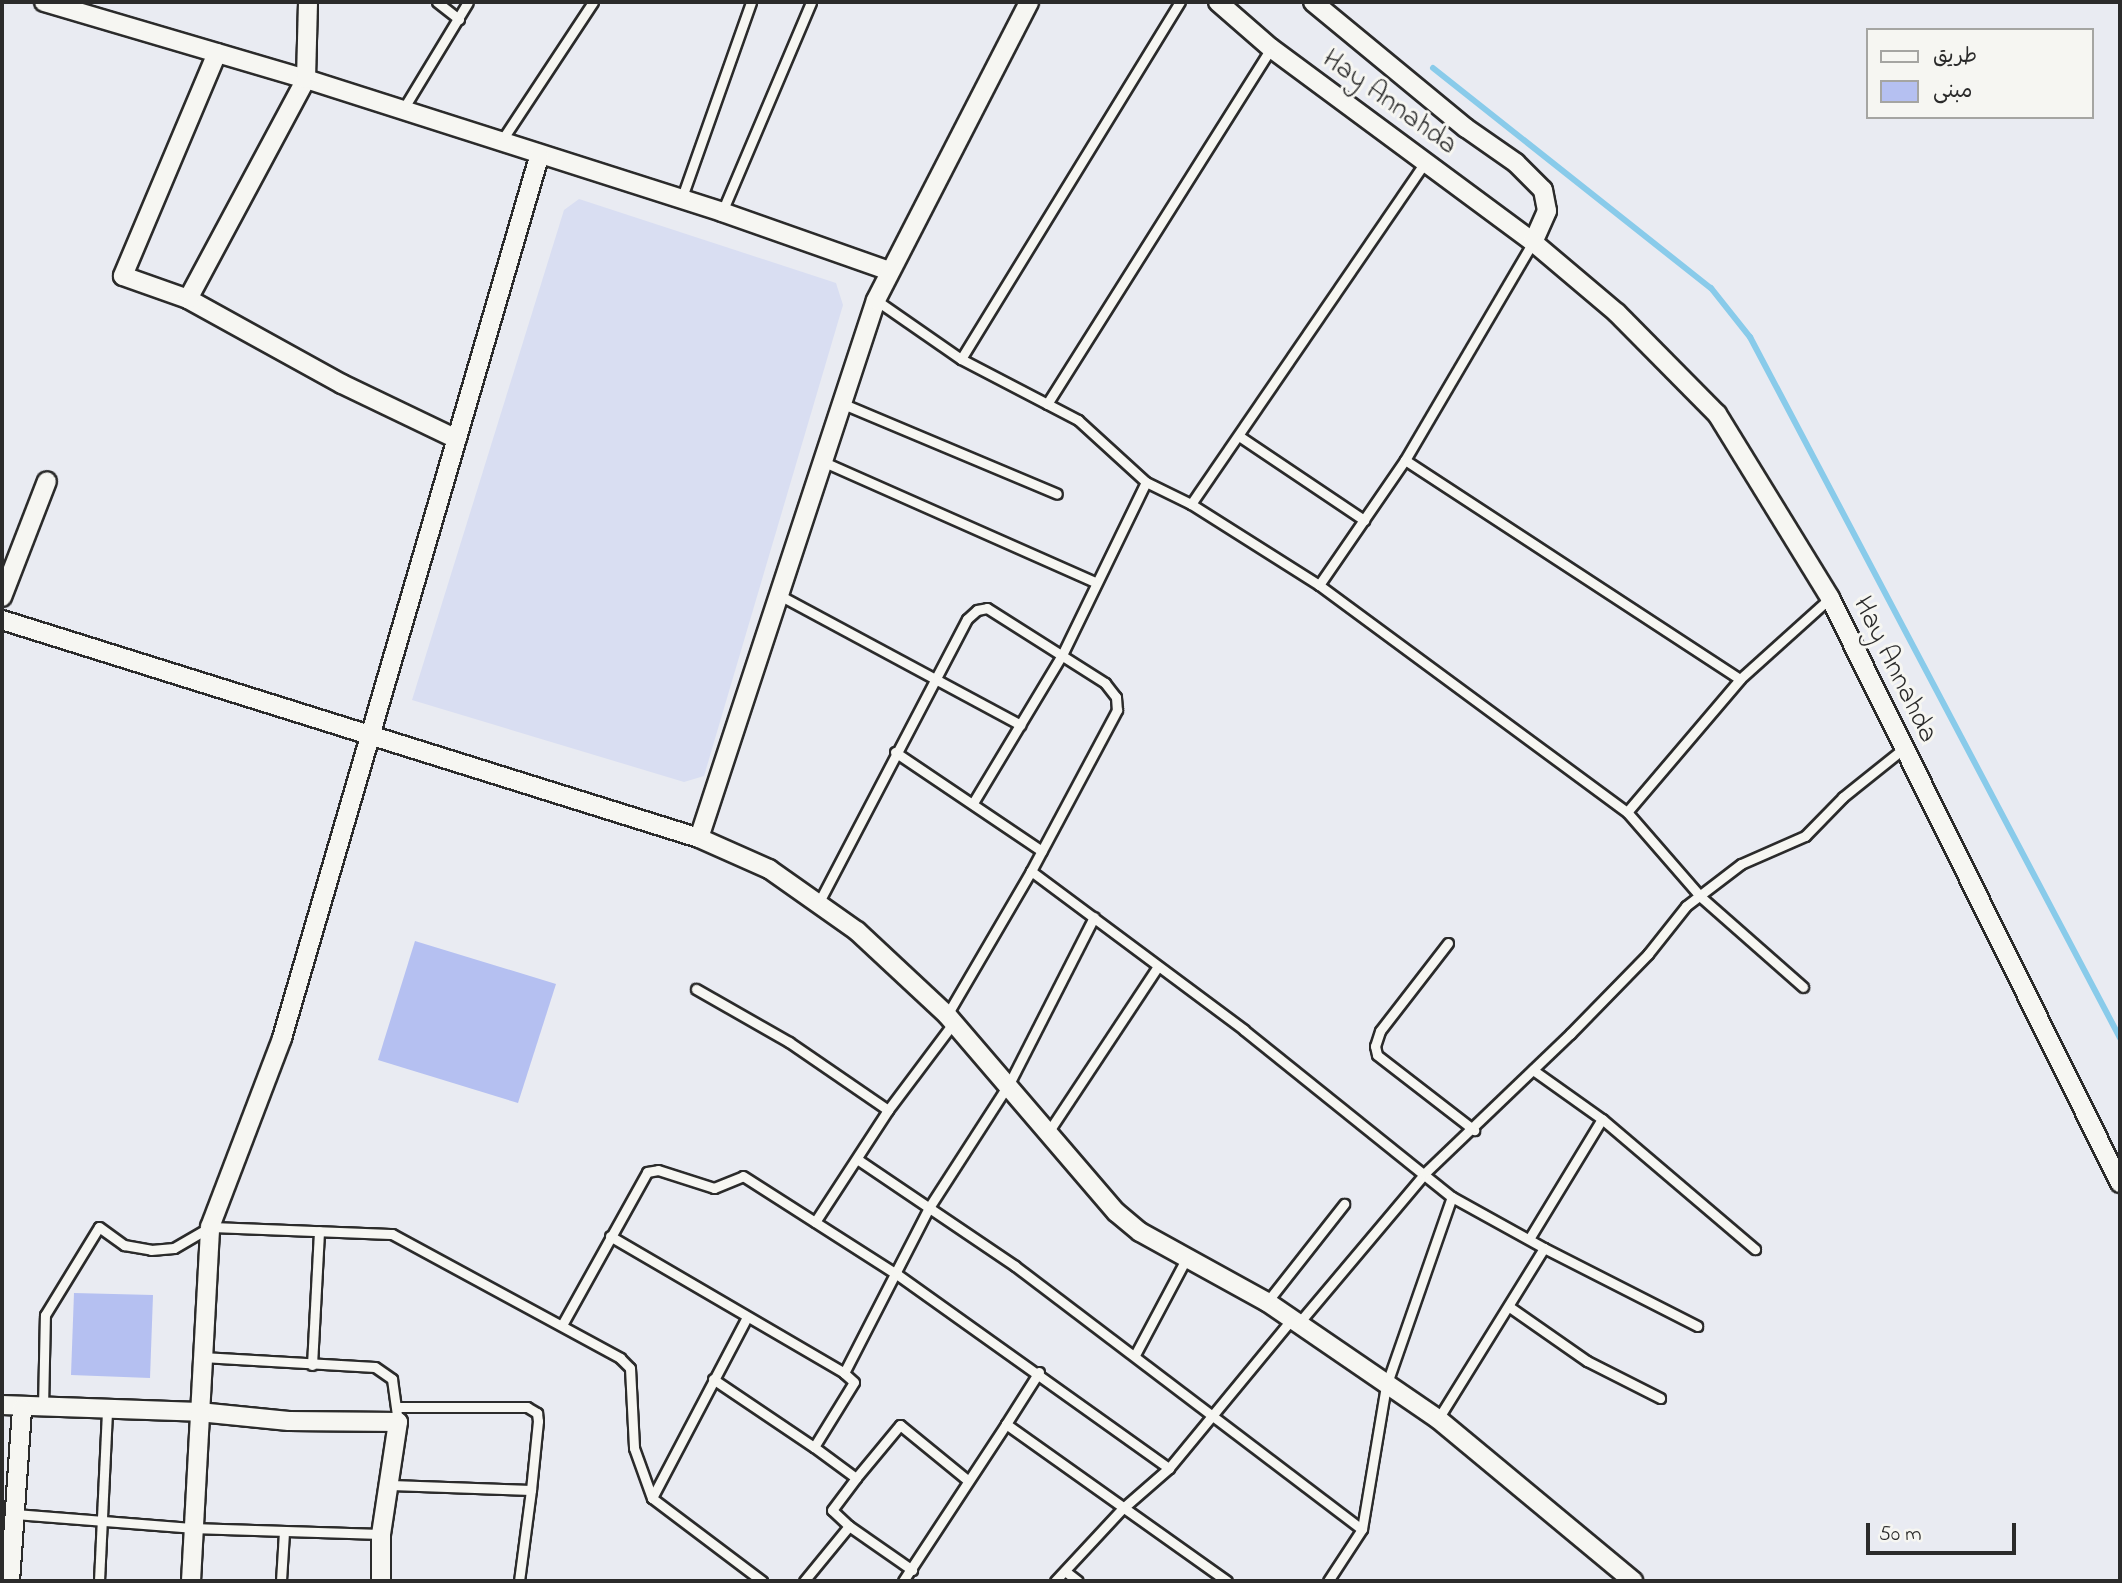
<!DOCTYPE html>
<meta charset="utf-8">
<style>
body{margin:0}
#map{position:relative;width:2122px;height:1583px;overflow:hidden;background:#e9ebf2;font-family:"Indie Flower","Playpen Sans Arabic",sans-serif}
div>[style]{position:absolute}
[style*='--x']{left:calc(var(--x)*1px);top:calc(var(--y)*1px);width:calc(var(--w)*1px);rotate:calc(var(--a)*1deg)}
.built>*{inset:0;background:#d9def2}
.stream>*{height:6px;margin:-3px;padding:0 3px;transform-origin:3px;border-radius:3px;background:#89cbea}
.building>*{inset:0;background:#b5c0f1}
.roads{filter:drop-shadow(2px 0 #2b2b2b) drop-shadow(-2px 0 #2b2b2b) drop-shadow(0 2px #2b2b2b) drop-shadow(0 -2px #2b2b2b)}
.service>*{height:9px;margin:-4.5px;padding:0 4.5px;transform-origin:4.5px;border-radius:4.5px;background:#f6f6f2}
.minor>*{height:18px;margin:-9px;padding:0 9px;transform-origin:9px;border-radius:9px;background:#f6f6f2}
span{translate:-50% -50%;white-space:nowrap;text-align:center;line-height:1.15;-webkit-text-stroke:6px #f6f6f2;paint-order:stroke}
.street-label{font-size:28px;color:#2b2b2b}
.frame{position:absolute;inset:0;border:4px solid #2b2b2b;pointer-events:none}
.legend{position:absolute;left:1866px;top:28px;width:228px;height:91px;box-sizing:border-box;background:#f6f6f2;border:2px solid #a5a5a2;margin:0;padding:9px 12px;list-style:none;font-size:21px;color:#2b2b2b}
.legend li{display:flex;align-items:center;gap:14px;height:35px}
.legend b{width:35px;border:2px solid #a5a5a2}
.scale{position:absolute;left:1866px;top:1523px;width:150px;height:32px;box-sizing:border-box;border:4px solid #2b2b2b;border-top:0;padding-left:9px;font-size:21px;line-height:24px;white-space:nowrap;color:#2b2b2b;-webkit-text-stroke:5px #f6f6f2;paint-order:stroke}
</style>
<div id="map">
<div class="built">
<i style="clip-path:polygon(579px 199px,836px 283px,843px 305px,704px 776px,684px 782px,412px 700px,564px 210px)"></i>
</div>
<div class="stream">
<i style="--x:1433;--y:68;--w:355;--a:38.4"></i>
<i style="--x:1711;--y:288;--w:63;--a:51.5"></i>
<i style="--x:1750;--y:337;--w:793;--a:62.17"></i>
</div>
<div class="building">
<i style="clip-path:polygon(415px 941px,556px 984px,518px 1103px,378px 1060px)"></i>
<i style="clip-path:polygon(74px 1293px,153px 1295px,150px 1378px,71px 1375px)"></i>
</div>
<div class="roads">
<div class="service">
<i style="--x:437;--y:2;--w:28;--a:38"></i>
<i style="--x:402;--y:111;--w:127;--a:-58.8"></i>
<i style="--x:500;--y:143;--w:169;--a:-56.6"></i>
<i style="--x:681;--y:200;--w:210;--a:-70.5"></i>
<i style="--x:722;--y:212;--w:228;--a:-67"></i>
<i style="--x:876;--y:300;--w:103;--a:34.8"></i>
<i style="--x:961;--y:359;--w:132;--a:27.5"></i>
<i style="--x:1078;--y:420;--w:92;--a:42.4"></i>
<i style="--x:1146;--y:482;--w:50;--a:26.1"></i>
<i style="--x:1191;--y:504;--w:151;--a:32.3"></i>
<i style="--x:1319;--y:585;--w:152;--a:-55.5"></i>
<i style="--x:1405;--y:460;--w:253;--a:-59.6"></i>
<i style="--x:961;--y:359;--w:419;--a:-58.5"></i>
<i style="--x:841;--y:403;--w:234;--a:22.8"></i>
<i style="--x:1047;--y:404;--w:421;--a:-57.8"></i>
<i style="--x:1239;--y:436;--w:151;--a:33.9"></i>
<i style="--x:1405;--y:460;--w:400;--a:33.2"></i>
<i style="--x:824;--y:462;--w:296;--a:23.9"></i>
<i style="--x:1191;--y:504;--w:414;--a:-55.6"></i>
<i style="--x:1319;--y:585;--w:383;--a:36.4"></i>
<i style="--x:1627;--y:812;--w:113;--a:49"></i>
<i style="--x:1701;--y:897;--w:136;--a:41.4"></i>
<i style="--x:781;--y:596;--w:272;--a:28.3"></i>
<i style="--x:895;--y:752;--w:177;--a:34"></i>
<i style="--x:973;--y:803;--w:173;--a:-59"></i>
<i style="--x:1062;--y:655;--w:192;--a:-64.1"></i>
<i style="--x:1627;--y:812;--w:175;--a:-49.6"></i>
<i style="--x:1740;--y:679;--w:121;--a:-42"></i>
<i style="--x:819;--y:902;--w:319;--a:-62.4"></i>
<i style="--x:967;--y:619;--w:13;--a:-42"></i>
<i style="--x:977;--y:610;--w:10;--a:-11"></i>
<i style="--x:987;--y:608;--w:140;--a:32.4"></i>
<i style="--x:1105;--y:683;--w:18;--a:52"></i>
<i style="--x:1116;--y:697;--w:13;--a:86"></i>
<i style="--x:1117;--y:710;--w:183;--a:118.1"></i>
<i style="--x:1448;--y:943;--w:111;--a:127.7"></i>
<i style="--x:1380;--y:1031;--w:16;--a:108"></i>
<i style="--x:1375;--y:1046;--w:9;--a:77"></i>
<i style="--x:1377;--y:1055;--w:123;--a:37.7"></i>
<i style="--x:696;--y:989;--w:107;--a:29.7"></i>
<i style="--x:789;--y:1042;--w:120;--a:34.5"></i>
<i style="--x:947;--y:1015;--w:167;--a:-59.7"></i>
<i style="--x:1031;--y:871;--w:266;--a:36.7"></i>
<i style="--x:1244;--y:1030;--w:267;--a:38.8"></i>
<i style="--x:1452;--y:1197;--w:105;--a:29"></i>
<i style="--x:1544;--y:1248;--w:201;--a:121.8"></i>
<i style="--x:1533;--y:1070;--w:85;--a:35.4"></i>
<i style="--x:1602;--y:1119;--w:201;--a:40.4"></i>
<i style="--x:1047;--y:1134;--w:199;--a:-56.5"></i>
<i style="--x:857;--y:1159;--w:191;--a:34.1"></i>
<i style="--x:1015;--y:1266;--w:435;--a:37.2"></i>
<i style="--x:815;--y:1222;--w:134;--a:-56.9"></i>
<i style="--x:888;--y:1110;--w:110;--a:-53.1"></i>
<i style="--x:610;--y:1236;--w:271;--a:30.3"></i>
<i style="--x:844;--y:1373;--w:188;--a:-62.8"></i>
<i style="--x:930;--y:1206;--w:148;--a:-57.2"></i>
<i style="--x:1010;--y:1082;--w:185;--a:-63"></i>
<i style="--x:1529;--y:1239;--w:140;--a:-58.7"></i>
<i style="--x:1544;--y:1248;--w:172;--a:27"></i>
<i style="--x:1267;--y:1302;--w:125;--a:-51.8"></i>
<i style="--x:1511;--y:1308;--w:93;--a:34.9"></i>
<i style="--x:1587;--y:1361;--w:82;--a:26.9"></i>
<i style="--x:1298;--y:1324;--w:197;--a:-49.9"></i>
<i style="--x:1425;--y:1173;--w:201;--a:-43.8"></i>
<i style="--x:1570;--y:1034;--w:112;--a:-45.7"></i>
<i style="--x:1648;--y:954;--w:61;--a:-51.6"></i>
<i style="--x:1686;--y:906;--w:69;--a:-37.4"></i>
<i style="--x:1741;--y:864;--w:70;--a:-23.6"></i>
<i style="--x:1805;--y:836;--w:54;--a:-45.7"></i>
<i style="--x:1843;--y:797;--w:77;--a:-38.7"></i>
<i style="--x:562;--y:1325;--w:175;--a:-60.9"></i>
<i style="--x:647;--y:1172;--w:11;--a:-10"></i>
<i style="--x:658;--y:1170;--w:59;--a:17.8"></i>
<i style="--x:714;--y:1188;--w:31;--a:-22"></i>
<i style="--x:743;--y:1176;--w:184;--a:32.6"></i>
<i style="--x:898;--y:1275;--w:333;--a:35.5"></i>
<i style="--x:1135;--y:1355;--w:109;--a:-62"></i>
<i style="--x:202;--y:1357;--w:173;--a:3.3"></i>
<i style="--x:375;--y:1367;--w:21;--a:35"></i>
<i style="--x:392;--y:1379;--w:43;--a:82.1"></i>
<i style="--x:312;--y:1365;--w:134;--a:-87"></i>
<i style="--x:1039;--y:1372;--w:62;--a:122.4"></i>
<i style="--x:1006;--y:1424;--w:271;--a:35.4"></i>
<i style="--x:713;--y:1379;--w:122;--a:34"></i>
<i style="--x:814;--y:1447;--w:76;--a:-58.4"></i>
<i style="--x:854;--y:1382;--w:13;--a:-138"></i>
<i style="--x:398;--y:1407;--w:129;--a:0"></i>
<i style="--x:527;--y:1407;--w:12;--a:31"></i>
<i style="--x:537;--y:1413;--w:8;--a:83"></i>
<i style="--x:538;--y:1421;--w:69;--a:95.8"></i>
<i style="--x:43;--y:1408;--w:93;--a:-88.8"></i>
<i style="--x:45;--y:1315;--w:103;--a:-58.5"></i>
<i style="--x:99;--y:1227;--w:31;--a:36"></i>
<i style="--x:124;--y:1245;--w:27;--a:10"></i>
<i style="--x:151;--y:1250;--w:23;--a:-5"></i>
<i style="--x:174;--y:1248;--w:42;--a:-30.3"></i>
<i style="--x:210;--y:1227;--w:182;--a:2.2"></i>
<i style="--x:392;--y:1234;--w:260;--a:28.5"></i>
<i style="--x:620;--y:1358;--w:14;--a:45"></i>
<i style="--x:630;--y:1368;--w:80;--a:87.1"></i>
<i style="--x:634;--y:1448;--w:53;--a:70.2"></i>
<i style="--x:652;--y:1498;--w:138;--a:37"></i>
<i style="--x:856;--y:1478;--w:69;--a:-50.3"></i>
<i style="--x:900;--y:1425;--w:85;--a:39.3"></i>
<i style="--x:391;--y:1485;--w:140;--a:2"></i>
<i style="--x:531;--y:1490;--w:92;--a:97.5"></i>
<i style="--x:652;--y:1498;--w:204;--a:-62.3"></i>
<i style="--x:15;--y:1514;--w:177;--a:4.5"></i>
<i style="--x:191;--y:1528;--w:190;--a:1.8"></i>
<i style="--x:849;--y:1526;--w:77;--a:34.9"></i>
<i style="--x:1065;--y:1571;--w:16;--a:38"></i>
<i style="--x:99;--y:1581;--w:171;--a:-87.3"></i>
<i style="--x:281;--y:1581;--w:49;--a:-86.5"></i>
<i style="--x:804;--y:1581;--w:71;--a:-50.7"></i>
<i style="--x:849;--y:1526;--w:23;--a:-137"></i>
<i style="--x:832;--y:1510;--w:40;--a:-53"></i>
<i style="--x:856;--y:1478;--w:52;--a:-143.6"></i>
<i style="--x:903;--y:1581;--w:188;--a:-56.7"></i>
<i style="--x:1055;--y:1581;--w:98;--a:-47.1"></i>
<i style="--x:1122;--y:1509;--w:62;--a:-41.1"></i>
<i style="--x:1169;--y:1468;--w:193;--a:-50.5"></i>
<i style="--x:1328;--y:1581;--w:62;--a:-56.8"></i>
<i style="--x:1362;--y:1529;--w:145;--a:-80.5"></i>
<i style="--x:1386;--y:1386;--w:200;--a:-70.8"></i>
</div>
<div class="minor">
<i style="--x:44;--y:2;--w:273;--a:16.4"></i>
<i style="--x:306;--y:79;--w:437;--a:17.7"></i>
<i style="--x:722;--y:212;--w:178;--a:19.4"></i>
<i style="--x:1218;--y:2;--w:70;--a:41"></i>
<i style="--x:1271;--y:48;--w:326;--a:36.5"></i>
<i style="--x:1533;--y:242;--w:110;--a:40.2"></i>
<i style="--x:1617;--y:313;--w:142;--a:45.3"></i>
<i style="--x:1717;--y:414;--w:216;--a:58.4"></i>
<i style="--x:1830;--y:598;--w:653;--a:63.63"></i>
<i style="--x:1313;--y:2;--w:198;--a:39.5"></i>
<i style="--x:1466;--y:128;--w:61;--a:35"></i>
<i style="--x:1516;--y:163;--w:38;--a:45"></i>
<i style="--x:1543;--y:190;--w:21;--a:79"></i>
<i style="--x:1547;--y:211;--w:34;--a:114"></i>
<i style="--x:217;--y:53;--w:242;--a:112.9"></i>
<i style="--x:123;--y:276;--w:69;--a:19.5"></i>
<i style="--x:188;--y:299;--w:176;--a:28.9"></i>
<i style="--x:342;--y:384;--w:127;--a:25.6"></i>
<i style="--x:188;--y:299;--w:250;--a:-61.8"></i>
<i style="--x:306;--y:79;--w:77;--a:-88.5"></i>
<i style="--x:2;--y:597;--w:124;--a:-68.8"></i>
<i style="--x:2;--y:620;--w:730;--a:17.37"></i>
<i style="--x:699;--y:838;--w:77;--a:23.9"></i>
<i style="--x:769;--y:869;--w:108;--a:35.2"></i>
<i style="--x:857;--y:931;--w:123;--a:43"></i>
<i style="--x:947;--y:1015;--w:260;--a:49.4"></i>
<i style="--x:1116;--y:1212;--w:31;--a:40"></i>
<i style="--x:1140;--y:1232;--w:145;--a:28.9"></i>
<i style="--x:1267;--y:1302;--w:207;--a:34.4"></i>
<i style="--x:1438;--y:1419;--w:254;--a:39.7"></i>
<i style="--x:699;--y:838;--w:566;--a:-71.79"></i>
<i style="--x:876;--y:300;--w:335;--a:-62.8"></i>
<i style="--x:2;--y:1405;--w:197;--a:2"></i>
<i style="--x:199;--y:1412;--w:90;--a:5.7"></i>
<i style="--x:289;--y:1421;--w:109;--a:0.5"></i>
<i style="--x:398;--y:1422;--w:113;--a:98.6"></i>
<i style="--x:381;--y:1534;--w:47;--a:90"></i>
<i style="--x:10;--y:1581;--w:173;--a:-86"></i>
<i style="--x:191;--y:1581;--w:355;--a:-86.9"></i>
<i style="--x:210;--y:1227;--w:202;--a:-69.1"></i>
<i style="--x:282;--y:1038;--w:918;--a:-73.74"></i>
</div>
</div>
<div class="street-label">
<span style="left:1389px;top:103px;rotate:36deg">Hay Annahda</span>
<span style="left:1894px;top:670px;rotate:64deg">Hay Annahda</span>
</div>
<div class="frame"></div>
<ul class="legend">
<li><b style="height:9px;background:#f6f6f2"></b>طريق</li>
<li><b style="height:19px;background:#b5c0f1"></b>مبنى</li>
</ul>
<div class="scale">50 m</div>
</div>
